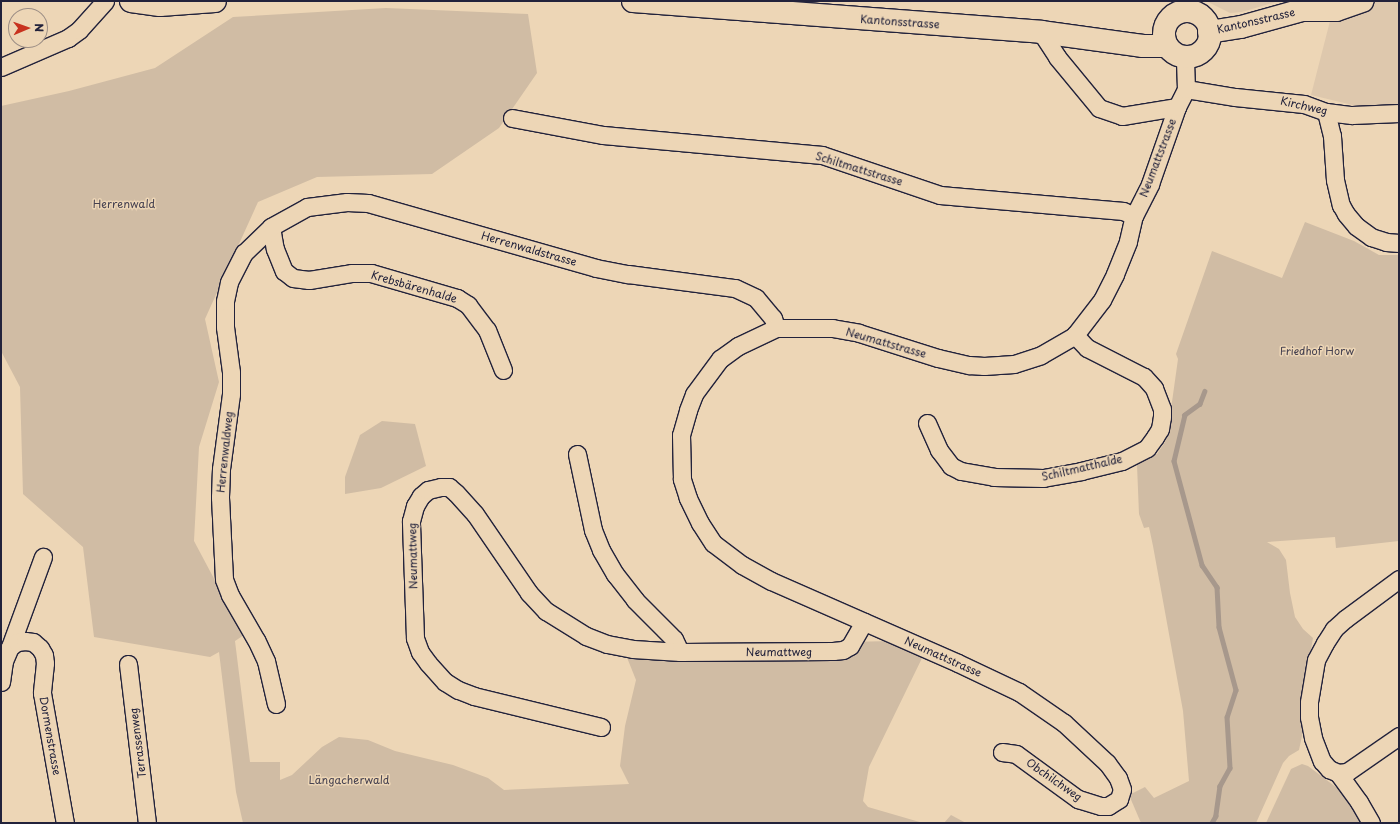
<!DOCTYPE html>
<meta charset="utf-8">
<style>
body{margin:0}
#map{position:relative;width:1400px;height:824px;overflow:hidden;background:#edd6b6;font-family:"Playpen Sans",sans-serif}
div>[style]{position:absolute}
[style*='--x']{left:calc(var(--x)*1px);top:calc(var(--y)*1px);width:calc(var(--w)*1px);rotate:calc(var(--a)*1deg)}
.built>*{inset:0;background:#dec8ad}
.green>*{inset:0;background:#d0bca4}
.stream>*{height:4.5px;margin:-2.25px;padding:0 2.25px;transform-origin:2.25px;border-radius:2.25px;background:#a7988c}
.roads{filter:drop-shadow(1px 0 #22223b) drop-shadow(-1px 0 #22223b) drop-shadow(0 1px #22223b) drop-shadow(0 -1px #22223b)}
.street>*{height:17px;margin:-8.5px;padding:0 8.5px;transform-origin:8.5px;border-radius:8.5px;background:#edd6b6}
.secondary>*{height:22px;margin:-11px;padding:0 11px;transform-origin:11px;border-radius:11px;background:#edd6b6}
.secondary>.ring{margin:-11px;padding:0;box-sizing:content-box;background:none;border:22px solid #edd6b6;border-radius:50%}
span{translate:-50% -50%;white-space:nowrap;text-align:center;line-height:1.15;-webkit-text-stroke:3px #edd6b6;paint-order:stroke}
.street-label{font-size:11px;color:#22223b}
.park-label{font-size:11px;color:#454150}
.frame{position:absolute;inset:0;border:2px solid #22223b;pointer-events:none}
.north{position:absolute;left:8px;top:8px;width:40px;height:40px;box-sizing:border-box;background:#edd6b6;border:1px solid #9c8e85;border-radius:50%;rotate:88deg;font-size:11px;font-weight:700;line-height:16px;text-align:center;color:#22223b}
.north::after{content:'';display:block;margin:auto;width:14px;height:18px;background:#c8321e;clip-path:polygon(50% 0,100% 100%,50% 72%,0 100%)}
</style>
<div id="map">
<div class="built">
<i style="clip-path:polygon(1206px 1px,1279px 1px,1242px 12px,1230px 13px)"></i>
<i style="clip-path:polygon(1311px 1px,1399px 1px,1399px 105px,1361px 107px,1311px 95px,1330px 21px)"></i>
</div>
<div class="green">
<i style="clip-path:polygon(386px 8px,528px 14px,537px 73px,499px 128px,432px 174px,317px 177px,258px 202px,205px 319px,219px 382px,199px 447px,194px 541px,244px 635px,235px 641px,250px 762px,280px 762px,280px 780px,292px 775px,322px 747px,339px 737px,368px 740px,395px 751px,453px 765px,488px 778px,504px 790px,629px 784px,620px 766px,625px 726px,636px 680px,626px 655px,819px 660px,849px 642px,891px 641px,925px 652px,869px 767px,863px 801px,868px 807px,923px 823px,243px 823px,236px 792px,219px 652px,210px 657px,94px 637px,83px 547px,23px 494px,20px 387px,1px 351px,1px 106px,69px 91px,155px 68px,233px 17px)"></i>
<i style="clip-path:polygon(1305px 222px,1354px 241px,1379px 255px,1399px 255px,1399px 541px,1336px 548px,1335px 537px,1267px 542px,1279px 549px,1286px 560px,1290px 593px,1295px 617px,1303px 629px,1313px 638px,1308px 667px,1302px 736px,1299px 750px,1289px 756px,1283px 763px,1256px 823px,1141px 823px,1129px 795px,1145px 787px,1154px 798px,1189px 781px,1183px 711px,1153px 546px,1149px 527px,1144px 528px,1139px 514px,1137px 465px,1157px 454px,1165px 442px,1171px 429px,1171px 409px,1178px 359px,1176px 354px,1212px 251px,1282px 278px)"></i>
<i style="clip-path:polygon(382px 421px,415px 424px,426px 466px,381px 488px,345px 494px,345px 477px,360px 435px)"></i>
<i style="clip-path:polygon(1302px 764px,1308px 766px,1353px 800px,1368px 823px,1266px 823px,1291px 769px)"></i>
<i style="clip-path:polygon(951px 815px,966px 823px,944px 823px)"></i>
</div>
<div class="stream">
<i style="--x:1205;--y:391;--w:14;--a:111"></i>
<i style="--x:1200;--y:404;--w:19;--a:144"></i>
<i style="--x:1185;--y:415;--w:47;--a:103.4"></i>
<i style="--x:1174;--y:461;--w:108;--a:74.9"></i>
<i style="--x:1202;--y:565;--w:27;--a:56"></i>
<i style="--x:1217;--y:587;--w:40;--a:87.1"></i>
<i style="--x:1219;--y:627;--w:65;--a:74.9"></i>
<i style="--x:1236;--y:690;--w:28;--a:108"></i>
<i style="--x:1227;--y:717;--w:51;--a:86.6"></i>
<i style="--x:1230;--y:768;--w:21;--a:119"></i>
<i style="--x:1220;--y:786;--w:30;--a:98"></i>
<i style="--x:1216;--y:816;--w:8;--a:120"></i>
</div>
<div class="roads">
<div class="street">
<i style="--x:1041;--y:32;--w:30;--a:57"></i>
<i style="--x:1057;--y:57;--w:66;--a:50.5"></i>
<i style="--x:1099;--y:108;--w:24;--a:19"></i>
<i style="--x:1122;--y:116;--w:56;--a:-9.3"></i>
<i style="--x:1;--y:67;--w:73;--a:-23.4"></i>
<i style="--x:68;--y:38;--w:14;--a:-36"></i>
<i style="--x:79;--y:30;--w:39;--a:-48"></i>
<i style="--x:1186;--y:89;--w:50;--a:9.3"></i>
<i style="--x:1235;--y:97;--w:69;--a:5.8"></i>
<i style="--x:1304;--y:104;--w:23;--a:20"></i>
<i style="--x:1326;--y:112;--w:26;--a:7"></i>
<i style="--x:1352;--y:115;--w:47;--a:-2.4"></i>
<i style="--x:1326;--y:112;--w:25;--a:76"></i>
<i style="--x:1332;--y:136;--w:44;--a:86.1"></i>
<i style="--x:1335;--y:180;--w:26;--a:77"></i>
<i style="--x:1341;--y:205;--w:10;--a:61"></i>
<i style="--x:1346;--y:214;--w:16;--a:50"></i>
<i style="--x:1356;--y:226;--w:19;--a:36"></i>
<i style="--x:1371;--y:237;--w:16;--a:18"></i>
<i style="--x:1386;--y:242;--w:13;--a:4"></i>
<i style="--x:512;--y:118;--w:93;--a:10.6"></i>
<i style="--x:603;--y:135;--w:220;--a:5.2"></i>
<i style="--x:822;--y:155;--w:125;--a:18.7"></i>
<i style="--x:940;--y:195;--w:184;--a:5"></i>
<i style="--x:1123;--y:211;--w:12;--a:24"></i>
<i style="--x:271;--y:227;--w:22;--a:80"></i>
<i style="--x:275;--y:249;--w:24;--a:68"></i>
<i style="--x:284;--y:271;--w:11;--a:38"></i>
<i style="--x:293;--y:278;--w:16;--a:7"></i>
<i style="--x:309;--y:280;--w:44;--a:-9.2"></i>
<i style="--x:352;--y:273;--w:19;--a:0"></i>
<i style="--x:371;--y:273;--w:90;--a:16.2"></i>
<i style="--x:457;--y:298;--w:13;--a:32"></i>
<i style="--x:468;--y:305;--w:31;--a:53"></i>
<i style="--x:487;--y:330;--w:43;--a:68.2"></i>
<i style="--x:927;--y:423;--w:30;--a:66"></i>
<i style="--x:939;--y:450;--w:20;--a:53"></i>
<i style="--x:951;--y:466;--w:11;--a:27"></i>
<i style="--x:961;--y:471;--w:34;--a:10"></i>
<i style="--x:994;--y:477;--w:49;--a:1.2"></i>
<i style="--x:1043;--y:478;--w:39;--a:-10"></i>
<i style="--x:1081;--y:471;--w:42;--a:-13.7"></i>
<i style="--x:1122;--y:461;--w:28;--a:-27"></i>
<i style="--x:1147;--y:448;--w:14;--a:-54"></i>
<i style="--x:1155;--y:437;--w:9;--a:-58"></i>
<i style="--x:1160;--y:429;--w:12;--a:-81"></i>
<i style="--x:1162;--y:417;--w:8;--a:-90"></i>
<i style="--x:1162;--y:409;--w:22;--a:-111"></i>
<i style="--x:1154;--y:388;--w:15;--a:-132"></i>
<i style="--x:1144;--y:377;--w:64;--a:-153"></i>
<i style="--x:1087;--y:348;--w:18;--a:-133"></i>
<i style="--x:577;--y:454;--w:78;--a:78.1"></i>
<i style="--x:593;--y:530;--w:22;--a:68"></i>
<i style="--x:601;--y:550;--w:28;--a:60"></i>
<i style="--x:615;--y:574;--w:33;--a:52"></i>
<i style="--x:635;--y:600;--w:55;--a:45"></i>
<i style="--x:674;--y:639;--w:14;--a:65"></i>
<i style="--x:1399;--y:579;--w:67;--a:143.5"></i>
<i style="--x:1345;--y:619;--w:15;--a:138"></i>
<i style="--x:1334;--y:629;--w:17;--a:123"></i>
<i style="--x:1325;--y:643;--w:19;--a:118"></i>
<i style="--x:1316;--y:660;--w:43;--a:99.5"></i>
<i style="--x:1309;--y:702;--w:15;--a:90"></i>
<i style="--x:1309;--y:717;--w:21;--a:79"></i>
<i style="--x:1313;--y:738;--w:25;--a:69"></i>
<i style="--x:1322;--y:761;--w:11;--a:49"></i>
<i style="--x:1329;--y:769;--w:10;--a:24"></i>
<i style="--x:1338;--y:773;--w:9;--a:-6"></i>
<i style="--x:1347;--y:772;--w:63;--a:-34.7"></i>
<i style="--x:10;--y:647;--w:96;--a:-69.9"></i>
<i style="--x:128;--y:664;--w:160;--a:83.2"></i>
<i style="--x:1;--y:682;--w:21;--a:-82"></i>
<i style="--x:4;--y:661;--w:15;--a:-67"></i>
<i style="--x:10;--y:647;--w:9;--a:-36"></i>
<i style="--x:17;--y:642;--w:8;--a:-7"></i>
<i style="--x:25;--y:641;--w:8;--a:7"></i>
<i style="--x:33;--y:642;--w:9;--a:41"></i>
<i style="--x:40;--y:648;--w:8;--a:60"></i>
<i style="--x:44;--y:655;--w:8;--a:83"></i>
<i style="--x:45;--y:663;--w:30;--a:96"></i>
<i style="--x:42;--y:693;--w:132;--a:80"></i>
<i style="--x:276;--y:704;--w:44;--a:-103.1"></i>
<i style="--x:266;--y:661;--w:23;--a:-115"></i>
<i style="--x:256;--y:640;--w:52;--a:-120"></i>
<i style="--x:230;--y:595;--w:17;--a:-111"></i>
<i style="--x:224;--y:579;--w:82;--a:-92.8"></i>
<i style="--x:220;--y:497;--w:28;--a:-88"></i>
<i style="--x:221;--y:469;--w:76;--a:-82.4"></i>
<i style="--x:231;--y:394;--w:22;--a:-90"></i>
<i style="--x:231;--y:372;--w:45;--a:-97.6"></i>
<i style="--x:225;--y:327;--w:26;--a:-90"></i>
<i style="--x:225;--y:301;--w:19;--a:-78"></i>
<i style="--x:229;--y:282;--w:33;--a:-63"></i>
<i style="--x:244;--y:253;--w:37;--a:-44"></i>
<i style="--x:271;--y:227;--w:41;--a:-29.1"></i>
<i style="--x:307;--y:207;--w:40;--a:-7.1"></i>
<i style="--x:347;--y:202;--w:21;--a:3"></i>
<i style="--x:368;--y:203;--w:237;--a:15.9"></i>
<i style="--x:596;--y:268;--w:33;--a:11"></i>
<i style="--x:628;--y:274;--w:108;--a:7.5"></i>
<i style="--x:735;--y:288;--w:23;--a:25"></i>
<i style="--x:756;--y:298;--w:26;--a:50"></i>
<i style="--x:773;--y:318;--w:10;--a:73"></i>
<i style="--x:601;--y:727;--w:131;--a:-166.3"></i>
<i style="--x:474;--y:696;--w:17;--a:-159"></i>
<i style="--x:458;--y:690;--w:15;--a:-148"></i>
<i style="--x:445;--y:682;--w:25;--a:-132"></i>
<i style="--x:428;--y:663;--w:14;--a:-126"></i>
<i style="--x:420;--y:652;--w:15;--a:-110"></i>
<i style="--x:415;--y:638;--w:117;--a:-92"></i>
<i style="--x:411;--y:521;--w:16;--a:-75"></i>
<i style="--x:415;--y:506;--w:12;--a:-59"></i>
<i style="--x:421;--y:496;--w:9;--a:-41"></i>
<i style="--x:428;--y:490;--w:13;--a:-13"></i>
<i style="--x:441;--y:487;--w:8;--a:0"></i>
<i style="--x:449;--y:487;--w:9;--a:41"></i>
<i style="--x:456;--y:493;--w:28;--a:48"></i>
<i style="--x:475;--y:514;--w:96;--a:55.6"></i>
<i style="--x:529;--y:593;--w:25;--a:47"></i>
<i style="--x:546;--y:611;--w:47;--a:32"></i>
<i style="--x:586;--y:636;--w:22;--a:21"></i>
<i style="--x:607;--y:644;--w:26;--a:11"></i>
<i style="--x:633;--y:649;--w:47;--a:3.7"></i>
<i style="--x:680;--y:652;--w:153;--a:-0.4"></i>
<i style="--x:833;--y:651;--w:10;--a:-6"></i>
<i style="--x:843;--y:650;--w:8;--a:-30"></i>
<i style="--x:850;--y:646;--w:28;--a:-60"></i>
<i style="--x:1002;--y:752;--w:14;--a:8"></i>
<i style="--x:1016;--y:754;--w:77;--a:36"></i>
<i style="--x:1078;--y:799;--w:24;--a:17"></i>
<i style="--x:1101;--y:806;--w:7;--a:0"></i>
<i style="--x:1108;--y:806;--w:13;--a:-32"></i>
<i style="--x:1119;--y:799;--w:10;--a:-73"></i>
<i style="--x:1122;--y:789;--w:12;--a:-110"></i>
<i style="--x:1118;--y:778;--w:19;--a:-126"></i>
<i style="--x:1107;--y:763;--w:59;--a:-137.1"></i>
<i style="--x:1064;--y:723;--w:55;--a:-145.4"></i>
<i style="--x:1019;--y:692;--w:68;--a:-154.6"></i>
<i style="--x:958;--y:663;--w:204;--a:-156.3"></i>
<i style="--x:771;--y:581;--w:33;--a:-151"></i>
<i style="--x:742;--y:565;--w:36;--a:-143"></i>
<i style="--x:713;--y:543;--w:24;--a:-123"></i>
<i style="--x:700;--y:523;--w:28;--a:-116"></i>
<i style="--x:688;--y:498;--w:20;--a:-108"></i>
<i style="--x:682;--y:479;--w:44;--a:-91.3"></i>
<i style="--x:681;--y:435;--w:26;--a:-74"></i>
<i style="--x:688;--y:410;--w:17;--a:-69"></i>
<i style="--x:694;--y:394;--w:44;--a:-53.4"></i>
<i style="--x:720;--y:359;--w:22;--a:-36"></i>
<i style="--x:738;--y:346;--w:42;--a:-25.3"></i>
<i style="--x:776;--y:328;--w:56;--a:0"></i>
<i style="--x:832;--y:328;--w:27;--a:10"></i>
<i style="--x:859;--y:333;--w:83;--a:17.6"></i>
<i style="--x:938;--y:358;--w:32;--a:13"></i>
<i style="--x:969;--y:365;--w:15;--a:4"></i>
<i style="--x:984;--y:366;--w:30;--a:-4"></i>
<i style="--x:1014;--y:364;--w:28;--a:-18"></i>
<i style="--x:1041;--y:355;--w:39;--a:-30"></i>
<i style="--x:1075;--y:335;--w:44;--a:-52.4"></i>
<i style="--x:1102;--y:300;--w:29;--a:-63"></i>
<i style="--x:1115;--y:274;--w:35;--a:-68"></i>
<i style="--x:1128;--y:241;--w:26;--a:-77"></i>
<i style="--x:1134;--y:216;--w:36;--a:-63"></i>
<i style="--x:1150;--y:184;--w:82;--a:-70.7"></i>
<i style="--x:1177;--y:107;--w:20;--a:-63"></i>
<i style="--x:1186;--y:89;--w:32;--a:-92"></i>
<i style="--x:1338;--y:773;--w:36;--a:54"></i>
<i style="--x:1359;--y:802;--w:24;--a:60"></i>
</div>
<div class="secondary">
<i style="--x:131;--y:1;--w:29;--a:8"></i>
<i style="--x:160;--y:5;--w:55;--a:-4.2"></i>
<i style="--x:633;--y:1;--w:409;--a:4.3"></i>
<i style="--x:1041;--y:32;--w:103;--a:7.8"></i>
<i style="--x:1143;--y:46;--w:24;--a:0"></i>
<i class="ring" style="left:1164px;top:11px;width:24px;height:24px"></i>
<i style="--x:1209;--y:32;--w:32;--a:-9"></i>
<i style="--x:1241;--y:27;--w:63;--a:-15.6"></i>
<i style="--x:1302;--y:10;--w:34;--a:0"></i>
<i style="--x:1336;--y:10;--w:28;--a:-19"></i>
</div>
</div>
<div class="street-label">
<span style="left:1256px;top:21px;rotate:-13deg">Kantonsstrasse</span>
<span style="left:900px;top:22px;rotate:4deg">Kantonsstrasse</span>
<span style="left:1304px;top:106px;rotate:13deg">Kirchweg</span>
<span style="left:1158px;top:158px;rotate:-69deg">Neumattstrasse</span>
<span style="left:859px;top:169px;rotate:17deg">Schiltmattstrasse</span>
<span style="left:529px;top:249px;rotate:16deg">Herrenwaldstrasse</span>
<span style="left:414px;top:287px;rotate:16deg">Krebsbärenhalde</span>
<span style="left:886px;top:343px;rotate:16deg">Neumattstrasse</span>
<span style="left:225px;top:452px;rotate:-84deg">Herrenwaldweg</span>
<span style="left:1082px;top:468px;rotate:-13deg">Schiltmatthalde</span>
<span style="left:413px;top:556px;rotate:-91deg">Neumattweg</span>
<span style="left:779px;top:652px">Neumattweg</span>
<span style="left:943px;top:657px;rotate:24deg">Neumattstrasse</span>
<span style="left:50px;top:736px;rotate:80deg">Dormenstrasse</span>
<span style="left:138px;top:743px;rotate:-97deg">Terrassenweg</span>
<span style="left:1054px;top:780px;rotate:35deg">Obchilchweg</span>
</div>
<div class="park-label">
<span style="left:124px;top:204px">Herrenwald</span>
<span style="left:1317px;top:351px">Friedhof Horw</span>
<span style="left:349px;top:780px">Längacherwald</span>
</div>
<div class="frame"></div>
<div class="north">N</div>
</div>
